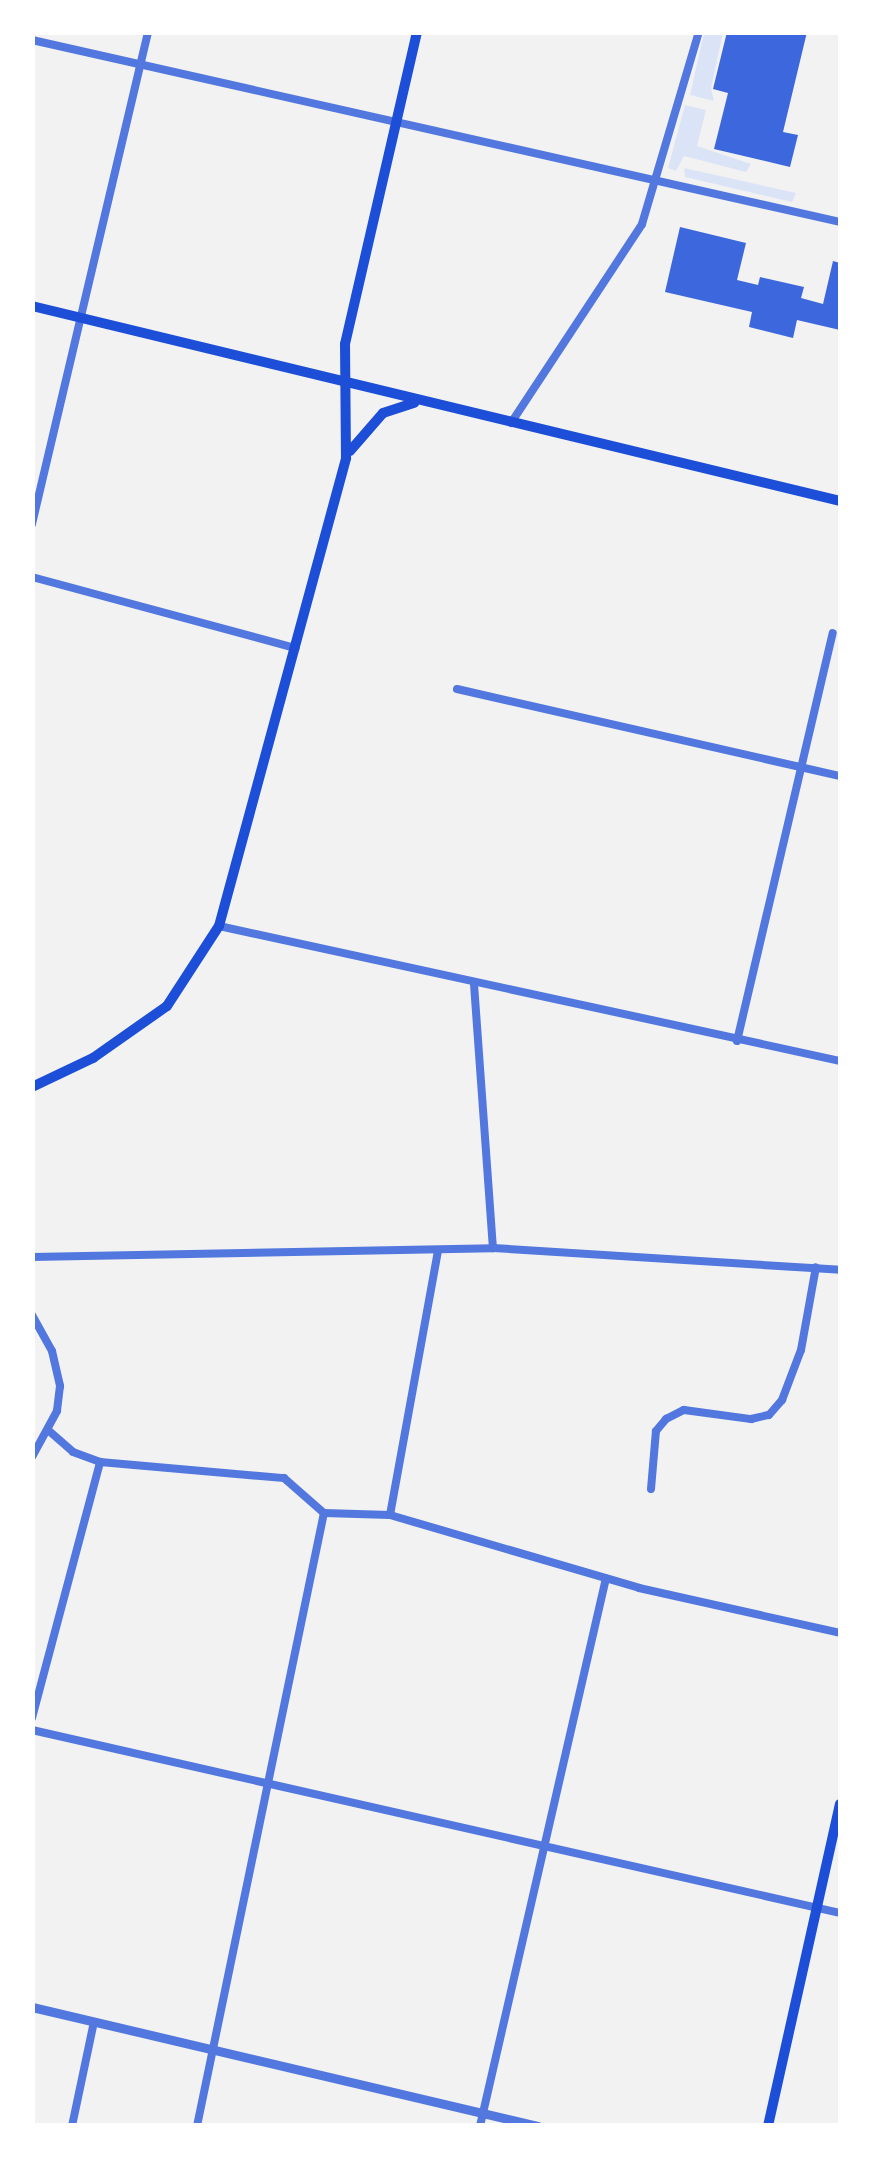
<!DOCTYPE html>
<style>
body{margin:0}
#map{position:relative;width:873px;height:2158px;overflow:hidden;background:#f2f2f2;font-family:"Crimson Pro",serif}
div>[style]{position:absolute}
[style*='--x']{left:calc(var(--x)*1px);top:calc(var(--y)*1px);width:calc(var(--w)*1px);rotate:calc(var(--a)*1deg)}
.green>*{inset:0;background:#dbe4f7}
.building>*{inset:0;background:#3d67dc}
.minor>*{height:8px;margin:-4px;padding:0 4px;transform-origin:4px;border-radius:4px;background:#5277de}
.tertiary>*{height:9px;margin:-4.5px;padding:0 4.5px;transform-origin:4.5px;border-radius:4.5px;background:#5277de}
.secondary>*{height:10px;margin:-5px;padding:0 5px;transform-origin:5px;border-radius:5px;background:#1d4ed8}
span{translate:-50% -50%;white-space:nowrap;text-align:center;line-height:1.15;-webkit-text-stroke:8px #fff;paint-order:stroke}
.frame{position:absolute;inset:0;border:35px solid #fff;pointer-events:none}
</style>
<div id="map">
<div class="green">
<i style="clip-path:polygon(704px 33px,723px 33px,711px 88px,714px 101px,690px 95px)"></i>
<i style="clip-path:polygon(685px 105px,706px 110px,697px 146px,751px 164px,746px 172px,684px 156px,676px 171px,668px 168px)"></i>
<i style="clip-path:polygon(684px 168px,796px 193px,792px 202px,685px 177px)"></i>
</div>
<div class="building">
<i style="clip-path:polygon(727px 32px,807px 32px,783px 132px,798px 135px,790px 167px,714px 149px,728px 93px,713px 89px)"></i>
<i style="clip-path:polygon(680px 227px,746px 243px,737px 280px,758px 285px,760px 277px,804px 287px,801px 298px,823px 304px,833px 261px,840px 263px,840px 330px,797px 320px,793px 338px,749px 327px,752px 312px,665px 292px)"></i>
</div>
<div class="minor">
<i style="--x:32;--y:40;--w:828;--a:12.69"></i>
<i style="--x:511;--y:423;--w:238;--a:-56.6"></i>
<i style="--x:642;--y:224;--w:200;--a:-73.5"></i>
<i style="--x:32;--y:524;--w:505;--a:-76.73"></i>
<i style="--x:32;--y:577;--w:273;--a:15.1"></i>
<i style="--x:457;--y:689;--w:393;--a:12.8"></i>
<i style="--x:219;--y:926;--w:636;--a:12.26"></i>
<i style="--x:474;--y:984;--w:265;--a:85.9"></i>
<i style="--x:737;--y:1041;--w:419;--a:-76.8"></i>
<i style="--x:32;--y:1257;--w:461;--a:-1.1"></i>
<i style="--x:493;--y:1248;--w:348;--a:3.6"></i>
<i style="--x:32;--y:1315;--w:41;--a:60.9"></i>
<i style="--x:52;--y:1351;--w:36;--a:77"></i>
<i style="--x:60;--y:1386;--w:25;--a:97"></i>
<i style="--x:57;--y:1411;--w:52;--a:118.5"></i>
<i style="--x:48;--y:1430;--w:33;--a:41"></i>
<i style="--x:73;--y:1452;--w:29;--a:20"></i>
<i style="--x:100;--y:1462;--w:185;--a:5"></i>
<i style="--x:284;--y:1478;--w:53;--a:41.2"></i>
<i style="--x:324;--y:1513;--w:66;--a:1.7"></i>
<i style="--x:390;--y:1515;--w:259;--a:16.3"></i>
<i style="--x:639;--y:1588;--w:206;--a:12.6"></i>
<i style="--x:651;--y:1489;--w:58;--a:-85.1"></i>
<i style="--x:656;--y:1431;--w:16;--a:-50"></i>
<i style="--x:666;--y:1419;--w:20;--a:-27"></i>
<i style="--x:684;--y:1410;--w:68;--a:7.7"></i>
<i style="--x:751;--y:1419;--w:18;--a:-13"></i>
<i style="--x:769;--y:1415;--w:20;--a:-49"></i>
<i style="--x:782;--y:1400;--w:53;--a:-69.2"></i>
<i style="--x:801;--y:1350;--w:84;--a:-79.8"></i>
<i style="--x:390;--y:1515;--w:269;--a:-79.7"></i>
<i style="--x:32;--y:1718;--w:265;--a:-75.1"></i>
<i style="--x:32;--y:1730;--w:828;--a:12.76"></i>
<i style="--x:72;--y:2126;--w:106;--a:-78.1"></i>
<i style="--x:197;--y:2126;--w:626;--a:-78.3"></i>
<i style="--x:480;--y:2126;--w:562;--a:-77.05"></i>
</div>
<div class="tertiary">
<i style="--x:32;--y:2007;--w:520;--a:13.23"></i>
</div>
<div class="secondary">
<i style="--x:32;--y:306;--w:831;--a:13.57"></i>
<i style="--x:350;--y:451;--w:50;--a:-49"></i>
<i style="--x:383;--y:413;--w:33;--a:-18"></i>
<i style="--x:32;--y:1087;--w:68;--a:-25.4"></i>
<i style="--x:93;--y:1058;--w:90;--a:-35.1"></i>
<i style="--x:167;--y:1006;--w:95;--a:-57"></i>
<i style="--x:219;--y:926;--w:485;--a:-74.8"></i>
<i style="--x:346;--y:458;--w:114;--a:-90.5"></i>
<i style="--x:345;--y:344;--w:320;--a:-77"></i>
<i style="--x:768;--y:2126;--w:330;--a:-77.4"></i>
</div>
<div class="frame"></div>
</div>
